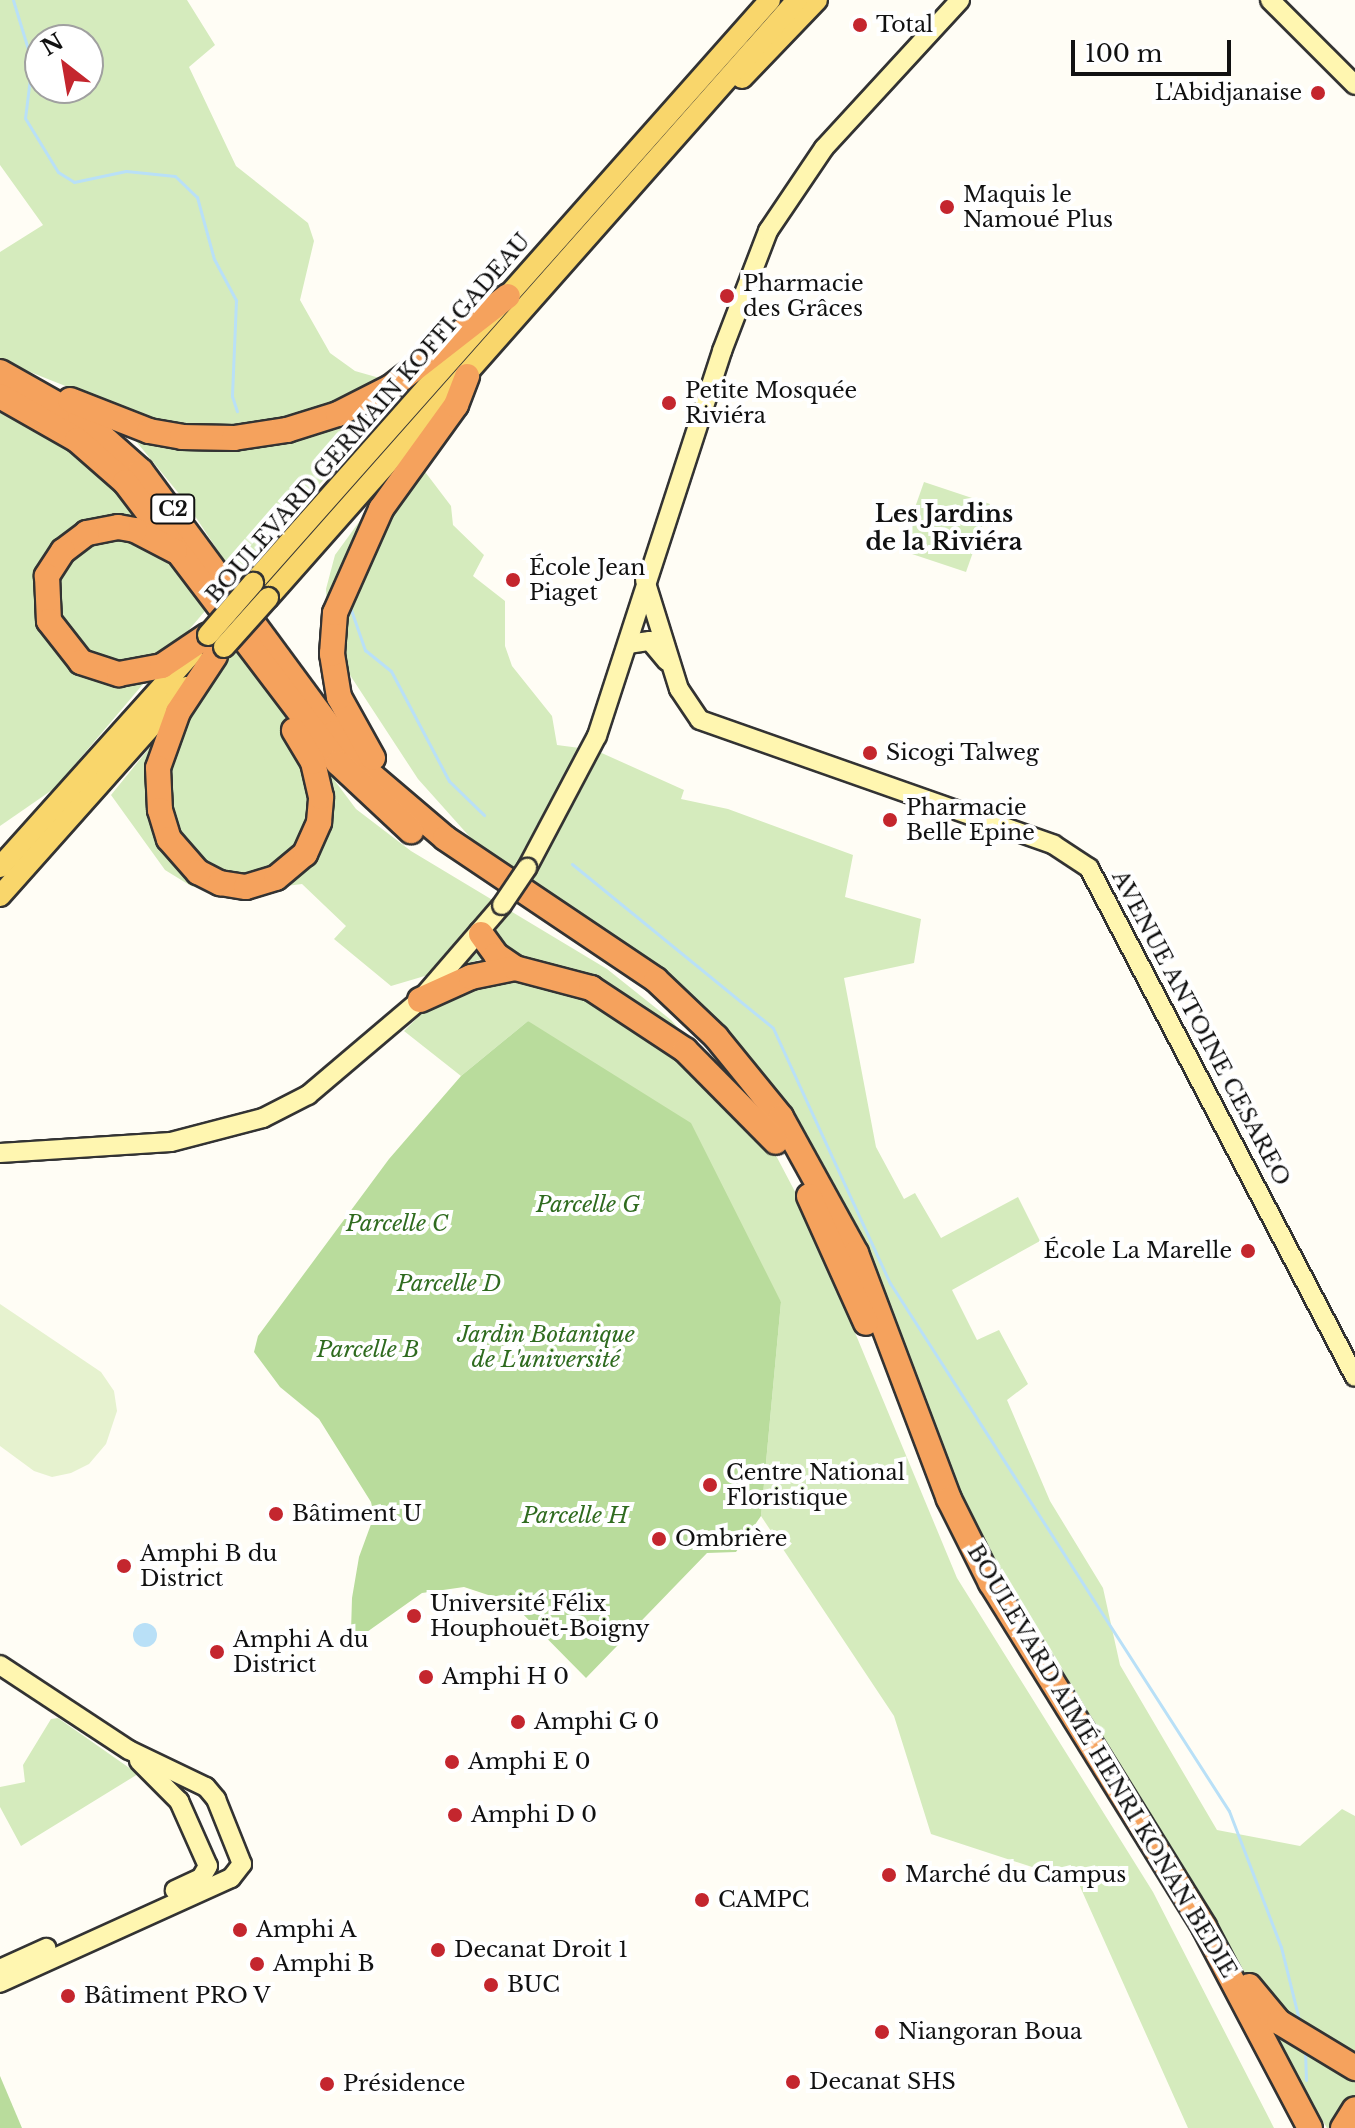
<!DOCTYPE html>
<meta charset="utf-8">
<style>
body{margin:0}
#map{position:relative;width:1355px;height:2128px;overflow:hidden;background:#fffdf5;font-family:"Libre Baskerville",serif}
div>[style]{position:absolute}
[style*='--x']{left:calc(var(--x)*1px);top:calc(var(--y)*1px);width:calc(var(--w)*1px);rotate:calc(var(--a)*1deg)}
.green>*{inset:0;background:#d5ebbd}
.forest>*{inset:0;background:#b9dc9c}
.pitch>*{inset:0;background:#e6f2cf}
.water>*{inset:0;background:#b9e0f7}
.round{border-radius:50%}
.stream>*{height:3px;margin:-1.5px;padding:0 1.5px;transform-origin:1.5px;border-radius:1.5px;background:#b9e0f7}
.roads{filter:drop-shadow(2px 0 #333) drop-shadow(-2px 0 #333) drop-shadow(0 2px #333) drop-shadow(0 -2px #333)}
.secondary>*{height:18px;margin:-9px;padding:0 9px;transform-origin:9px;border-radius:9px;background:#fff6b0}
.primary>*{height:20px;margin:-10px;padding:0 10px;transform-origin:10px;border-radius:10px;background:#f9d66b}
.highway>*{height:24px;margin:-12px;padding:0 12px;transform-origin:12px;border-radius:12px;background:#f5a25d}
.bridges{filter:drop-shadow(2px 0 #333) drop-shadow(-2px 0 #333) drop-shadow(0 2px #333) drop-shadow(0 -2px #333)}
.secondary-bridge>*{height:18px;margin:-9px;padding:0 9px;transform-origin:9px;border-radius:9px;background:#fff6b0}
.primary-bridge>*{height:20px;margin:-10px;padding:0 10px;transform-origin:10px;border-radius:10px;background:#f9d66b}
.dots>*{width:22px;height:22px;translate:-50% -50%;box-sizing:border-box;border:4px solid #fff;border-radius:50%}
span{translate:-50% -50%;white-space:nowrap;text-align:center;line-height:1.15;-webkit-text-stroke:8px #fff;paint-order:stroke}
.shield-label span{padding:2px 6px;background:#fff;border:2px solid;border-radius:6px;-webkit-text-stroke-width:0}
.shield-label{font-size:20px;color:#111;font-weight:700}
.poi-label{font-size:22px;color:#111}
.left{translate:0 -50%;text-align:left}
.right{translate:-100% -50%;text-align:right}
.street-label{font-size:22px;color:#111}
.park-label{font-size:22px;color:#2f6b1f;font-style:italic}
.neighbourhood-label{font-size:24px;color:#111;font-weight:700}
.north{position:absolute;left:24px;top:24px;width:80px;height:80px;box-sizing:border-box;background:#fff;border:2px solid #a0a0a0;border-radius:50%;rotate:329deg;font-size:22px;font-weight:700;line-height:32px;text-align:center;color:#111}
.north::after{content:'';display:block;margin:auto;width:28px;height:36px;background:#c4262e;clip-path:polygon(50% 0,100% 100%,50% 72%,0 100%)}
.scale{position:absolute;left:1071px;top:40px;width:160px;height:36px;box-sizing:border-box;border:4px solid #111;border-top:0;padding-left:10px;font-size:24px;line-height:28px;white-space:nowrap;color:#111;-webkit-text-stroke:6px #fff;paint-order:stroke}
</style>
<div id="map">
<div class="green">
<i style="clip-path:polygon(evenodd,0 0,187px 0,215px 45px,189px 67px,236px 166px,308px 223px,314px 241px,300px 300px,330px 353px,355px 371px,383px 379px,399px 400px,234px 575px,185px 501px,103px 401px,0 360px,0 252px,43px 225px,0 165px,0 0,40px 40px,88px 40px,88px 88px,40px 88px,40px 40px)"></i>
<i style="clip-path:polygon(0 407px,112px 478px,210px 605px,55px 788px,0 826px)"></i>
<i style="clip-path:polygon(410px 452px,451px 506px,453px 525px,484px 555px,473px 576px,505px 601px,505px 646px,512px 666px,552px 716px,557px 745px,595px 750px,684px 790px,681px 799px,728px 809px,853px 855px,845px 897px,921px 919px,914px 963px,844px 978px,876px 1147px,904px 1199px,915px 1193px,941px 1238px,1018px 1197px,1040px 1241px,952px 1290px,977px 1340px,999px 1330px,1028px 1384px,1007px 1400px,1050px 1501px,1103px 1588px,1120px 1665px,1217px 1830px,1300px 1846px,1342px 1809px,1355px 1816px,1355px 2128px,1327px 2128px,1098px 1742px,983px 1562px,830px 1189px,690px 999px,626px 944px,486px 855px,418px 779px,348px 672px,328px 622px,326px 589px,335px 555px)"></i>
<i style="clip-path:polygon(924px 482px,990px 504px,966px 572px,900px 550px)"></i>
<i style="clip-path:polygon(233px 645px,356px 809px,411px 851px,607px 969px,671px 1020px,719px 1074px,690px 1047px,499px 954px,391px 986px,334px 939px,346px 926px,302px 884px,221px 894px,191px 886px,165px 870px,111px 795px)"></i>
<i style="clip-path:polygon(495px 976px,557px 981px,682px 1055px,771px 1146px,802px 1205px,957px 1578px,1153px 1892px,1274px 2128px,1188px 2128px,1078px 1882px,931px 1834px,894px 1716px,761px 1516px,781px 1302px,528px 1021px,461px 1076px,404px 1031px,429px 1006px)"></i>
<i style="clip-path:polygon(58px 1718px,138px 1774px,21px 1846px,0 1807px,0 1787px,25px 1782px,23px 1765px,51px 1719px)"></i>
</div>
<div class="forest">
<i style="clip-path:polygon(528px 1021px,691px 1123px,781px 1302px,761px 1516px,736px 1552px,707px 1553px,586px 1678px,512px 1603px,464px 1587px,422px 1593px,357px 1639px,351px 1631px,352px 1598px,359px 1557px,374px 1516px,371px 1502px,319px 1419px,280px 1387px,254px 1352px,258px 1336px,389px 1159px,461px 1076px)"></i>
<i style="clip-path:polygon(0 2076px,22px 2128px,0 2128px)"></i>
</div>
<div class="pitch">
<i style="clip-path:polygon(0 1304px,101px 1372px,114px 1391px,117px 1411px,106px 1444px,89px 1464px,71px 1473px,52px 1477px,34px 1471px,0 1446px)"></i>
</div>
<div class="water">
<i class="round" style="left:133px;top:1623px;width:24px;height:24px"></i>
</div>
<div class="stream">
<i style="--x:13;--y:0;--w:65;--a:73"></i>
<i style="--x:32;--y:62;--w:56;--a:97.1"></i>
<i style="--x:25;--y:118;--w:63;--a:58.6"></i>
<i style="--x:58;--y:172;--w:19;--a:32"></i>
<i style="--x:74;--y:182;--w:53;--a:-11.9"></i>
<i style="--x:126;--y:171;--w:49;--a:5.8"></i>
<i style="--x:175;--y:176;--w:30;--a:44"></i>
<i style="--x:197;--y:197;--w:64;--a:74.7"></i>
<i style="--x:214;--y:259;--w:47;--a:61.8"></i>
<i style="--x:236;--y:300;--w:96;--a:92.4"></i>
<i style="--x:232;--y:396;--w:16;--a:72"></i>
<i style="--x:350;--y:607;--w:46;--a:70.8"></i>
<i style="--x:365;--y:650;--w:33;--a:39"></i>
<i style="--x:391;--y:671;--w:124;--a:62.2"></i>
<i style="--x:449;--y:781;--w:49;--a:44.2"></i>
<i style="--x:572;--y:864;--w:259;--a:39.2"></i>
<i style="--x:773;--y:1028;--w:281;--a:65.4"></i>
<i style="--x:890;--y:1283;--w:627;--a:57.3"></i>
<i style="--x:1229;--y:1811;--w:146;--a:69.1"></i>
<i style="--x:1281;--y:1947;--w:79;--a:76.1"></i>
<i style="--x:1305;--y:2051;--w:29;--a:88"></i>
</div>
<div class="roads">
<div class="secondary">
<i style="--x:1270;--y:0;--w:120;--a:45"></i>
<i style="--x:645;--y:580;--w:114;--a:72.7"></i>
<i style="--x:679;--y:689;--w:37;--a:56"></i>
<i style="--x:700;--y:720;--w:375;--a:19.4"></i>
<i style="--x:1054;--y:845;--w:42;--a:33.3"></i>
<i style="--x:1089;--y:868;--w:574;--a:62.41"></i>
<i style="--x:628;--y:644;--w:22;--a:-8"></i>
<i style="--x:650;--y:641;--w:26;--a:50"></i>
<i style="--x:527;--y:868;--w:149;--a:-62.1"></i>
<i style="--x:597;--y:736;--w:405;--a:-72"></i>
<i style="--x:722;--y:351;--w:129;--a:-69"></i>
<i style="--x:768;--y:231;--w:100;--a:-56"></i>
<i style="--x:824;--y:148;--w:201;--a:-47.4"></i>
<i style="--x:0;--y:1153;--w:171;--a:-3.7"></i>
<i style="--x:171;--y:1142;--w:95;--a:-14.6"></i>
<i style="--x:263;--y:1118;--w:51;--a:-27.1"></i>
<i style="--x:308;--y:1095;--w:147;--a:-40.3"></i>
<i style="--x:420;--y:1000;--w:125;--a:-49.2"></i>
<i style="--x:0;--y:1665;--w:154;--a:33.4"></i>
<i style="--x:129;--y:1750;--w:85;--a:25.7"></i>
<i style="--x:206;--y:1787;--w:16;--a:50"></i>
<i style="--x:216;--y:1799;--w:70;--a:68.2"></i>
<i style="--x:242;--y:1864;--w:18;--a:128"></i>
<i style="--x:231;--y:1878;--w:254;--a:155.6"></i>
<i style="--x:139;--y:1761;--w:57;--a:45"></i>
<i style="--x:179;--y:1801;--w:71;--a:66"></i>
<i style="--x:208;--y:1866;--w:14;--a:120"></i>
<i style="--x:201;--y:1878;--w:29;--a:155"></i>
<i style="--x:0;--y:1969;--w:51;--a:-24.5"></i>
</div>
<div class="primary">
<i style="--x:742;--y:78;--w:108;--a:-46.1"></i>
<i style="--x:253;--y:583;--w:779;--a:-48.43"></i>
<i style="--x:268;--y:598;--w:798;--a:-48.5"></i>
<i style="--x:0;--y:867;--w:288;--a:-48.1"></i>
<i style="--x:0;--y:896;--w:280;--a:-48.3"></i>
</div>
<div class="highway">
<i style="--x:0;--y:372;--w:92;--a:29.4"></i>
<i style="--x:80;--y:417;--w:81;--a:41.5"></i>
<i style="--x:141;--y:471;--w:325;--a:53.6"></i>
<i style="--x:334;--y:733;--w:53;--a:48.8"></i>
<i style="--x:369;--y:773;--w:100;--a:40.5"></i>
<i style="--x:445;--y:838;--w:254;--a:33.9"></i>
<i style="--x:656;--y:980;--w:83;--a:43.5"></i>
<i style="--x:716;--y:1037;--w:103;--a:50.9"></i>
<i style="--x:781;--y:1117;--w:155;--a:61.1"></i>
<i style="--x:856;--y:1253;--w:263;--a:69.3"></i>
<i style="--x:949;--y:1499;--w:94;--a:63.4"></i>
<i style="--x:991;--y:1583;--w:405;--a:58.2"></i>
<i style="--x:1204;--y:1927;--w:227;--a:62.2"></i>
<i style="--x:0;--y:396;--w:89;--a:29.7"></i>
<i style="--x:77;--y:440;--w:64;--a:41.2"></i>
<i style="--x:125;--y:482;--w:353;--a:52.8"></i>
<i style="--x:338;--y:763;--w:100;--a:43"></i>
<i style="--x:70;--y:400;--w:85;--a:21.4"></i>
<i style="--x:149;--y:431;--w:34;--a:10"></i>
<i style="--x:182;--y:437;--w:52;--a:1.1"></i>
<i style="--x:234;--y:438;--w:54;--a:-8.6"></i>
<i style="--x:287;--y:430;--w:53;--a:-17.4"></i>
<i style="--x:338;--y:414;--w:59;--a:-27"></i>
<i style="--x:391;--y:387;--w:148;--a:-37.9"></i>
<i style="--x:175;--y:551;--w:45;--a:-152.3"></i>
<i style="--x:135;--y:530;--w:17;--a:-170"></i>
<i style="--x:118;--y:527;--w:32;--a:169"></i>
<i style="--x:87;--y:533;--w:30;--a:143"></i>
<i style="--x:63;--y:551;--w:30;--a:123"></i>
<i style="--x:47;--y:576;--w:45;--a:87.5"></i>
<i style="--x:49;--y:621;--w:52;--a:52"></i>
<i style="--x:81;--y:662;--w:40;--a:18"></i>
<i style="--x:119;--y:674;--w:44;--a:-10.5"></i>
<i style="--x:162;--y:666;--w:55;--a:-34"></i>
<i style="--x:215;--y:656;--w:67;--a:123.5"></i>
<i style="--x:178;--y:712;--w:59;--a:109.7"></i>
<i style="--x:158;--y:768;--w:42;--a:87.3"></i>
<i style="--x:160;--y:810;--w:30;--a:73"></i>
<i style="--x:169;--y:839;--w:44;--a:48.7"></i>
<i style="--x:198;--y:872;--w:25;--a:27"></i>
<i style="--x:220;--y:883;--w:26;--a:9"></i>
<i style="--x:246;--y:887;--w:31;--a:-17"></i>
<i style="--x:276;--y:878;--w:38;--a:-40"></i>
<i style="--x:305;--y:854;--w:35;--a:-66"></i>
<i style="--x:319;--y:822;--w:25;--a:-85"></i>
<i style="--x:321;--y:797;--w:36;--a:-103"></i>
<i style="--x:313;--y:762;--w:37;--a:-121"></i>
<i style="--x:373;--y:758;--w:70;--a:-119.1"></i>
<i style="--x:339;--y:697;--w:44;--a:-99.2"></i>
<i style="--x:332;--y:654;--w:41;--a:-85.8"></i>
<i style="--x:335;--y:613;--w:114;--a:-66.1"></i>
<i style="--x:381;--y:509;--w:128;--a:-54.2"></i>
<i style="--x:456;--y:405;--w:31;--a:-69"></i>
<i style="--x:481;--y:934;--w:26;--a:54"></i>
<i style="--x:496;--y:955;--w:23;--a:34"></i>
<i style="--x:420;--y:1000;--w:56;--a:-24.3"></i>
<i style="--x:471;--y:977;--w:45;--a:-11.6"></i>
<i style="--x:515;--y:968;--w:79;--a:14.7"></i>
<i style="--x:591;--y:988;--w:113;--a:33.4"></i>
<i style="--x:685;--y:1050;--w:129;--a:45.3"></i>
<i style="--x:809;--y:1196;--w:139;--a:65.8"></i>
<i style="--x:1249;--y:1986;--w:47;--a:50.2"></i>
<i style="--x:1279;--y:2022;--w:89;--a:31.2"></i>
<i style="--x:1343;--y:2128;--w:22;--a:-58"></i>
</div>
</div>
<div class="bridges">
<div class="secondary-bridge">
<i style="--x:502;--y:905;--w:45;--a:-56"></i>
</div>
<div class="primary-bridge">
<i style="--x:208;--y:635;--w:69;--a:-49.1"></i>
<i style="--x:224;--y:647;--w:66;--a:-48.1"></i>
</div>
</div>
<div class="dots">
<i style="left:860px;top:25px;background:#c4262e"></i>
<i style="left:1318px;top:93px;background:#c4262e"></i>
<i style="left:947px;top:207px;background:#c4262e"></i>
<i style="left:727px;top:296px;background:#c4262e"></i>
<i style="left:669px;top:403px;background:#c4262e"></i>
<i style="left:513px;top:580px;background:#c4262e"></i>
<i style="left:870px;top:753px;background:#c4262e"></i>
<i style="left:890px;top:820px;background:#c4262e"></i>
<i style="left:1248px;top:1251px;background:#c4262e"></i>
<i style="left:710px;top:1485px;background:#c4262e"></i>
<i style="left:276px;top:1514px;background:#c4262e"></i>
<i style="left:659px;top:1539px;background:#c4262e"></i>
<i style="left:124px;top:1566px;background:#c4262e"></i>
<i style="left:414px;top:1616px;background:#c4262e"></i>
<i style="left:217px;top:1652px;background:#c4262e"></i>
<i style="left:426px;top:1677px;background:#c4262e"></i>
<i style="left:518px;top:1722px;background:#c4262e"></i>
<i style="left:452px;top:1762px;background:#c4262e"></i>
<i style="left:455px;top:1815px;background:#c4262e"></i>
<i style="left:889px;top:1875px;background:#c4262e"></i>
<i style="left:702px;top:1900px;background:#c4262e"></i>
<i style="left:240px;top:1930px;background:#c4262e"></i>
<i style="left:438px;top:1950px;background:#c4262e"></i>
<i style="left:257px;top:1964px;background:#c4262e"></i>
<i style="left:491px;top:1985px;background:#c4262e"></i>
<i style="left:68px;top:1996px;background:#c4262e"></i>
<i style="left:882px;top:2032px;background:#c4262e"></i>
<i style="left:793px;top:2082px;background:#c4262e"></i>
<i style="left:327px;top:2084px;background:#c4262e"></i>
</div>
<div class="shield-label">
<span style="left:173px;top:509px">C2</span>
</div>
<div class="poi-label">
<span class="left" style="left:876px;top:25px">Total</span>
<span class="right" style="left:1302px;top:93px">L'Abidjanaise</span>
<span class="left" style="left:963px;top:207px">Maquis le<br>Namoué Plus</span>
<span class="left" style="left:743px;top:296px">Pharmacie<br>des Grâces</span>
<span class="left" style="left:685px;top:403px">Petite Mosquée<br>Riviéra</span>
<span class="left" style="left:529px;top:580px">École Jean<br>Piaget</span>
<span class="left" style="left:886px;top:753px">Sicogi Talweg</span>
<span class="left" style="left:906px;top:820px">Pharmacie<br>Belle Epine</span>
<span class="right" style="left:1232px;top:1251px">École La Marelle</span>
<span class="left" style="left:726px;top:1485px">Centre National<br>Floristique</span>
<span class="left" style="left:292px;top:1514px">Bâtiment U</span>
<span class="left" style="left:675px;top:1539px">Ombrière</span>
<span class="left" style="left:140px;top:1566px">Amphi B du<br>District</span>
<span class="left" style="left:430px;top:1616px">Université Félix<br>Houphouët-Boigny</span>
<span class="left" style="left:233px;top:1652px">Amphi A du<br>District</span>
<span class="left" style="left:442px;top:1677px">Amphi H 0</span>
<span class="left" style="left:534px;top:1722px">Amphi G 0</span>
<span class="left" style="left:468px;top:1762px">Amphi E 0</span>
<span class="left" style="left:471px;top:1815px">Amphi D 0</span>
<span class="left" style="left:905px;top:1875px">Marché du Campus</span>
<span class="left" style="left:718px;top:1900px">CAMPC</span>
<span class="left" style="left:256px;top:1930px">Amphi A</span>
<span class="left" style="left:454px;top:1950px">Decanat Droit 1</span>
<span class="left" style="left:273px;top:1964px">Amphi B</span>
<span class="left" style="left:507px;top:1985px">BUC</span>
<span class="left" style="left:84px;top:1996px">Bâtiment PRO V</span>
<span class="left" style="left:898px;top:2032px">Niangoran Boua</span>
<span class="left" style="left:809px;top:2082px">Decanat SHS</span>
<span class="left" style="left:343px;top:2084px">Présidence</span>
</div>
<div class="street-label">
<span style="left:368px;top:418px;rotate:-49deg">BOULEVARD GERMAIN KOFFI GADEAU</span>
<span style="left:1201px;top:1028px;rotate:62deg">AVENUE ANTOINE CESAREO</span>
<span style="left:1102px;top:1761px;rotate:59deg">BOULEVARD AIMÉ HENRI KONAN BEDIE</span>
</div>
<div class="park-label">
<span style="left:588px;top:1205px">Parcelle G</span>
<span style="left:397px;top:1224px">Parcelle C</span>
<span style="left:449px;top:1284px">Parcelle D</span>
<span style="left:546px;top:1347px">Jardin Botanique<br>de L'université</span>
<span style="left:368px;top:1350px">Parcelle B</span>
<span style="left:575px;top:1516px">Parcelle H</span>
</div>
<div class="neighbourhood-label">
<span style="left:944px;top:528px">Les Jardins<br>de la Riviéra</span>
</div>
<div class="north">N</div>
<div class="scale">100 m</div>
</div>
